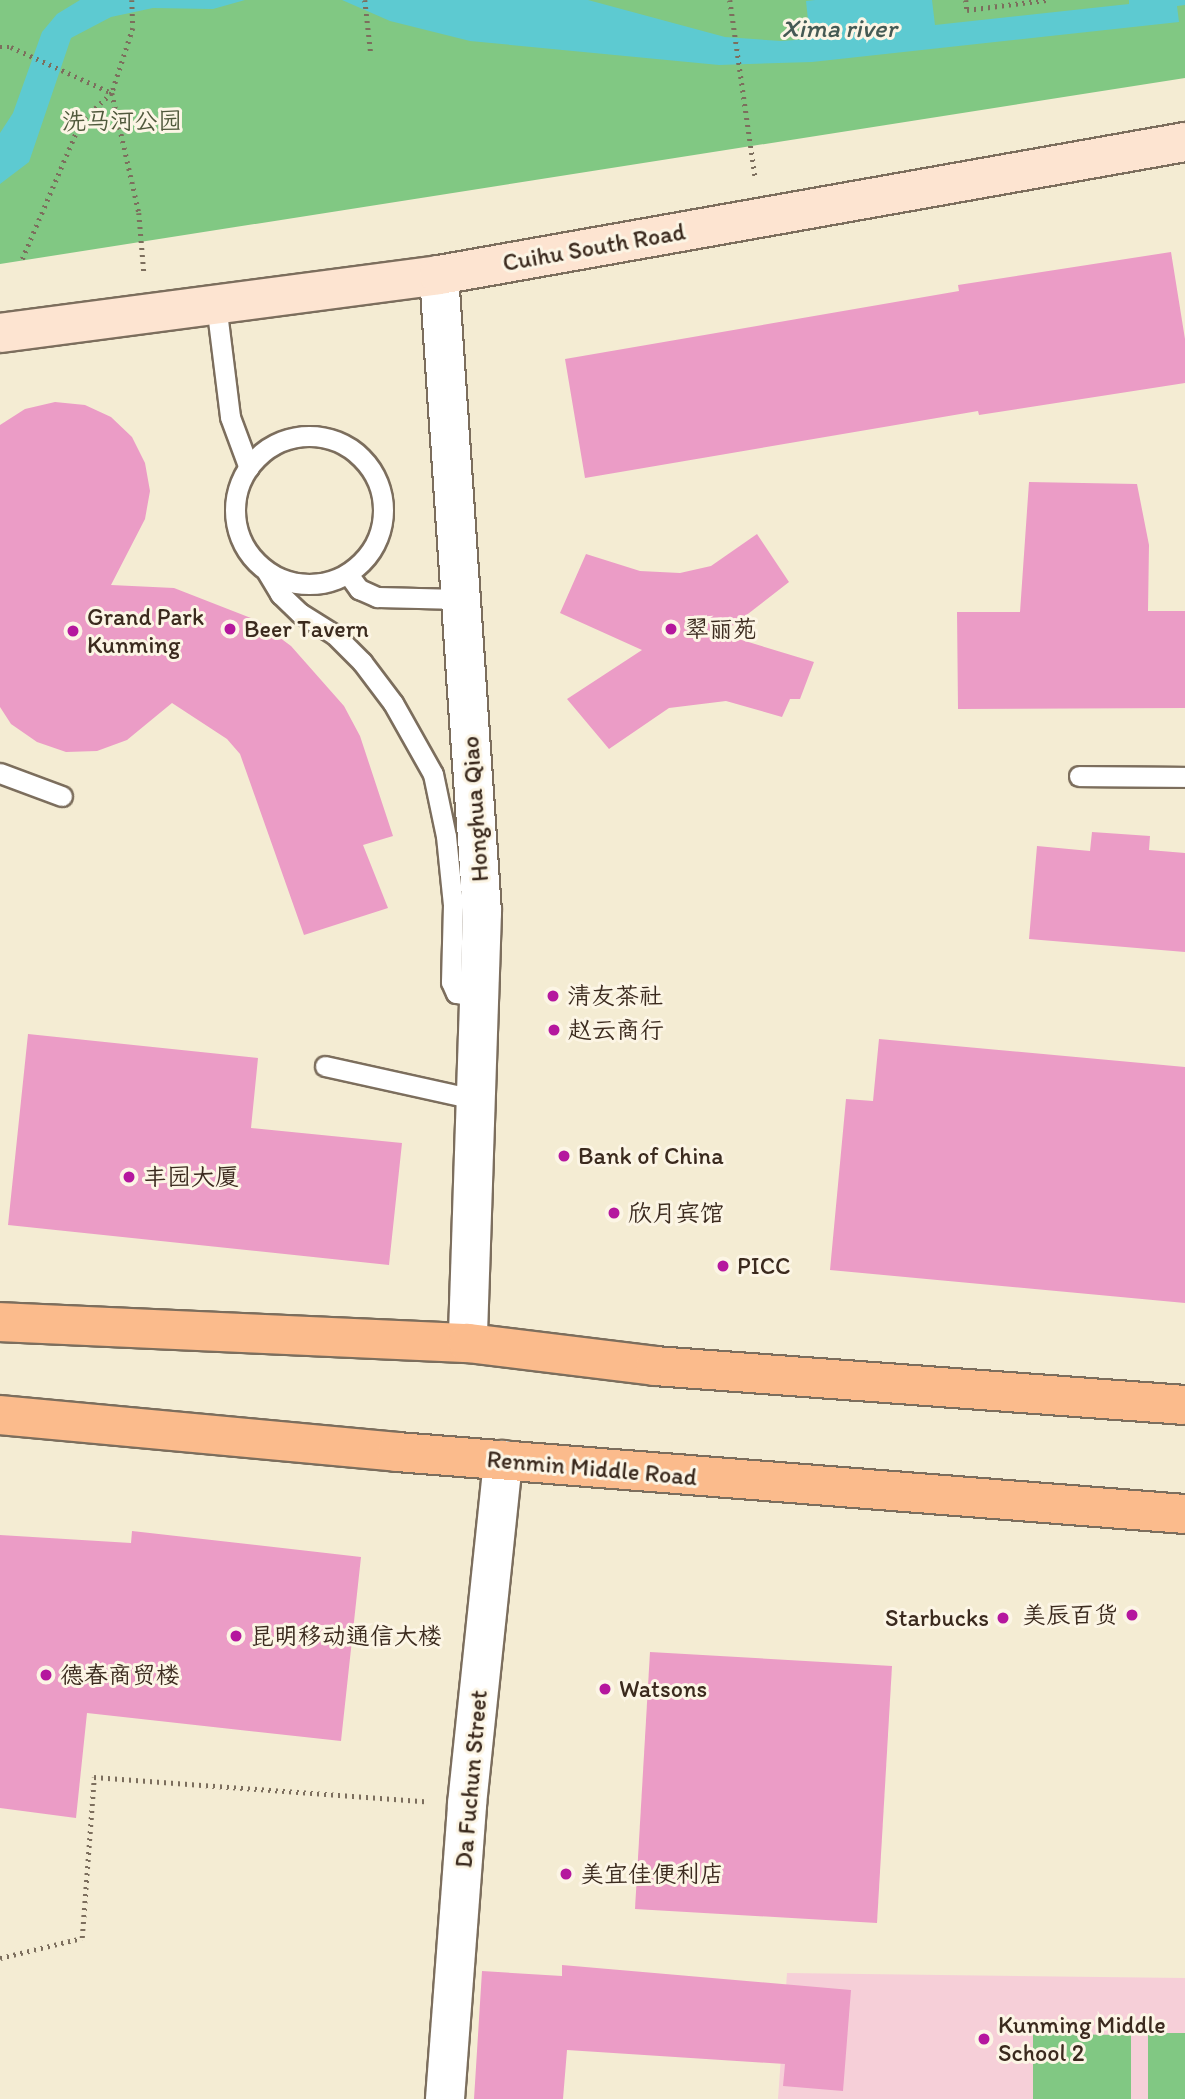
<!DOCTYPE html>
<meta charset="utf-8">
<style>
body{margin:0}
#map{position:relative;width:1185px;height:2099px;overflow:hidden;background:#f4ecd3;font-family:Itim,"LXGW WenKai TC",sans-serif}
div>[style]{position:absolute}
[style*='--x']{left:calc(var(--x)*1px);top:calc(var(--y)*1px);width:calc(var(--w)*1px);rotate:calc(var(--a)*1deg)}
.built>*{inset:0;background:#f6cfd8}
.green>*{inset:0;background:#81c883}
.water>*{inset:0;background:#5dcad1}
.building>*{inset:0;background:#eb9cc6}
.path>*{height:4.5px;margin-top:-2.25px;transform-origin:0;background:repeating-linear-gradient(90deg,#7c6e5d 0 2px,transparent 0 7px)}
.roads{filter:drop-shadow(2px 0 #7c6e5d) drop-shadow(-2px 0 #7c6e5d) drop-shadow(0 2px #7c6e5d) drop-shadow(0 -2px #7c6e5d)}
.lane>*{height:19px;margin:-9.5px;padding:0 9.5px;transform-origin:9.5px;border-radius:9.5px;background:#fff}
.lane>.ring{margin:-9.5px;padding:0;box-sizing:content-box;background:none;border:19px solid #fff;border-radius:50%}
.street>*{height:38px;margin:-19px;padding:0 19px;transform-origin:19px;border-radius:19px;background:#fff}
.secondary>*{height:38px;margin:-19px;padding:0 19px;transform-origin:19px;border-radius:19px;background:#fde4d1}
.primary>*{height:38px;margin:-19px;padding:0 19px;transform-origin:19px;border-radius:19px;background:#fbbb8c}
.dots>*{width:19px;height:19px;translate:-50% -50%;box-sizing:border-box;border:4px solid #fcf5e5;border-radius:50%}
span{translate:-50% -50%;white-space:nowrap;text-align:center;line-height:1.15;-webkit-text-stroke:6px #fcf5e5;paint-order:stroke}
.park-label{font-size:24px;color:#50593c}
.street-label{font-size:24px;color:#3b2a1e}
.poi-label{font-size:24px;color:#3b2a1e}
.left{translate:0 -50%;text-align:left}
.right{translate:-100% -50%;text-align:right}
.water-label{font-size:26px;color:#455a54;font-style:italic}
</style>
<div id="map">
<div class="built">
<i style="clip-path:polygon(787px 1973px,1185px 1978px,1185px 2099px,778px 2099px)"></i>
</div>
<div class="green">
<i style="clip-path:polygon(0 0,1185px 0,1185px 78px,0 264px)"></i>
<i style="clip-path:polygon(1148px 2033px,1185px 2033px,1185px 2099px,1148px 2099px)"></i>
<i style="clip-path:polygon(1033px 2034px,1131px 2035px,1131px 2099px,1033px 2099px)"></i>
</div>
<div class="water">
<i style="clip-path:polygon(80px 0,245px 0,213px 9px,153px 8px,111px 17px,71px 38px,29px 162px,0 184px,0 133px,13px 113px,42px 32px,57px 14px)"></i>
<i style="clip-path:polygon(342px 0,588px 0,725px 37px,781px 41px,810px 39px,806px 1px,815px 0,932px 0,935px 25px,1129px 4px,1129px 0,1185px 0,1185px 5px,1177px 6px,1179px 22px,812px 62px,719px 65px,470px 41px,390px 21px)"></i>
</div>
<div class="building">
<i style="clip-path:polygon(1171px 252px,1185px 339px,1185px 383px,979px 415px,978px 411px,585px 478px,565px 359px,959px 291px,958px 285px)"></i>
<i style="clip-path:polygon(55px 402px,85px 405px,111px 417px,132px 437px,145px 463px,150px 491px,145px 519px,111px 585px,174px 588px,256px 620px,291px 646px,344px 706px,360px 736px,393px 836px,363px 845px,388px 908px,304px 935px,240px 754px,227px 739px,172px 703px,127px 740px,97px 751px,66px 752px,37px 742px,11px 724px,0 707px,0 425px,25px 409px)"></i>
<i style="clip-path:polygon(1029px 482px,1137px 484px,1149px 545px,1148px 611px,1185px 611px,1185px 708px,958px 709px,957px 612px,1020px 612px)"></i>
<i style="clip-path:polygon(757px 534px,789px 582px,722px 634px,814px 662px,800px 699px,790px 699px,782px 717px,726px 701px,669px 708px,609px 749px,567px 699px,642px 650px,560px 613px,586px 554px,640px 571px,680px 573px,711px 566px)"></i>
<i style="clip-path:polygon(1092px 832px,1150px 836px,1149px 850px,1185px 853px,1185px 952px,1029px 939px,1037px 846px,1090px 851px)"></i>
<i style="clip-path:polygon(28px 1034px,258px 1058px,251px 1128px,402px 1143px,389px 1265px,8px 1225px)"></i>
<i style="clip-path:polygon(879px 1039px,1185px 1067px,1185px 1303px,830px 1270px,846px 1099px,873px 1101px)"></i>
<i style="clip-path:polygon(132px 1531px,361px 1557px,341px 1741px,87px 1713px,76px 1818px,0 1808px,0 1535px,131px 1543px)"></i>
<i style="clip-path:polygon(650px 1652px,892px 1666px,877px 1923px,635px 1909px)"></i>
<i style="clip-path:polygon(562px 1965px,851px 1990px,843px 2091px,783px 2086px,785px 2064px,567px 2050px,563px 2099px,474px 2099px,482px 1971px,562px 1976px)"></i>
</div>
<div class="path">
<i style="--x:132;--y:0;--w:28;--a:88"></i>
<i style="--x:133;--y:28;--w:68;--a:107.9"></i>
<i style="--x:112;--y:93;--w:123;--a:77.3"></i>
<i style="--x:139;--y:213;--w:60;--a:85.2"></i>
<i style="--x:365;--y:0;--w:54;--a:83.7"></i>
<i style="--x:730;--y:0;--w:178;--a:81.9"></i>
<i style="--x:966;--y:0;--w:10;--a:84"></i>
<i style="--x:967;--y:10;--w:80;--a:-7.2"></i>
<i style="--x:0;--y:47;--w:11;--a:0"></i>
<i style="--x:11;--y:47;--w:111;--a:24.5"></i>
<i style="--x:112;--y:93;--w:42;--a:136.9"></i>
<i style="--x:81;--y:122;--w:150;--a:113.1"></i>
<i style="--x:0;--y:1958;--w:84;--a:-13.7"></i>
<i style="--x:82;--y:1938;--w:161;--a:-85.7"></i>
<i style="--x:94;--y:1777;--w:331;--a:4.2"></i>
</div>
<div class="roads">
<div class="lane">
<i style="--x:216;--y:304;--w:114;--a:82.9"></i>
<i style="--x:230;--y:417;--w:54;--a:69.6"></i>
<i class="ring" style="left:235px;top:436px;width:129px;height:129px"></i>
<i style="--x:267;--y:572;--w:26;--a:59"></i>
<i style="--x:280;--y:594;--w:28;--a:44"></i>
<i style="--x:300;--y:613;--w:40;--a:32"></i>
<i style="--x:334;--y:634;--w:40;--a:45"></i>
<i style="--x:362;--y:662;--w:51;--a:52.9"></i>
<i style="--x:393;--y:703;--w:81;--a:60.6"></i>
<i style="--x:433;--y:774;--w:63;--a:78.2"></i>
<i style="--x:446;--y:836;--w:69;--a:84.2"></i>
<i style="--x:453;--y:905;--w:77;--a:91.5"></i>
<i style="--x:451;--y:982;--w:12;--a:66"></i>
<i style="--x:456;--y:993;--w:23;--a:10"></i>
<i style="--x:348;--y:574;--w:19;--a:54"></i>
<i style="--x:359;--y:589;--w:20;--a:24"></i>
<i style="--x:377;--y:597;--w:83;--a:1.4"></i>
<i style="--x:0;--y:773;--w:66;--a:20.4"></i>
<i style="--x:1079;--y:776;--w:106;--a:0.5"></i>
<i style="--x:325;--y:1066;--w:157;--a:12.5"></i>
</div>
<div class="street">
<i style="--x:439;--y:275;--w:638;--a:86.14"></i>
<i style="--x:482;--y:912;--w:431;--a:91.9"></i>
<i style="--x:445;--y:2099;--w:296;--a:-85.7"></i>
<i style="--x:467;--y:1804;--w:346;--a:-84"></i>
</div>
<div class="secondary">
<i style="--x:0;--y:333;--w:443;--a:-7.5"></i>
<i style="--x:439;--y:275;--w:758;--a:-10.11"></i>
</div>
<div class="primary">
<i style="--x:0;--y:1322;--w:468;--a:2.6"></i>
<i style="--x:468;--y:1343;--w:188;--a:7"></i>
<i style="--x:655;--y:1366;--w:531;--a:4.21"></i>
<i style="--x:0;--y:1415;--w:399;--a:5.3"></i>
<i style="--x:397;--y:1452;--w:790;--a:4.5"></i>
</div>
</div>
<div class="dots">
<i style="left:230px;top:629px;background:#b5179e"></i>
<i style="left:671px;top:629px;background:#b5179e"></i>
<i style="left:73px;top:631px;background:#b5179e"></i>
<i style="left:553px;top:996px;background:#b5179e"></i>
<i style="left:554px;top:1030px;background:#b5179e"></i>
<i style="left:564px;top:1156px;background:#b5179e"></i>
<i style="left:129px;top:1177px;background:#b5179e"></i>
<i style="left:614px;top:1213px;background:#b5179e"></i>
<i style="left:723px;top:1266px;background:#b5179e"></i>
<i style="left:1132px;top:1615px;background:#b5179e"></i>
<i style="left:1003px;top:1618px;background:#b5179e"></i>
<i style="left:236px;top:1636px;background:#b5179e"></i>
<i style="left:46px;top:1675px;background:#b5179e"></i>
<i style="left:605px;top:1689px;background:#b5179e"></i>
<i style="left:566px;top:1874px;background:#b5179e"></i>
<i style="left:984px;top:2039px;background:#b5179e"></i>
</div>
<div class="park-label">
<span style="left:122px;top:121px">洗马河公园</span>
</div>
<div class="street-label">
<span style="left:594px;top:247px;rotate:-10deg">Cuihu South Road</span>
<span style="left:475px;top:809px;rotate:-94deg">Honghua Qiao</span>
<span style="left:592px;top:1468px;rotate:5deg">Renmin Middle Road</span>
<span style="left:471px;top:1779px;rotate:-85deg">Da Fuchun Street</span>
</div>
<div class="poi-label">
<span class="left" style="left:87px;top:631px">Grand Park<br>Kunming</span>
<span class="left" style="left:244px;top:629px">Beer Tavern</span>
<span class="left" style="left:685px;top:629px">翠丽苑</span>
<span class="left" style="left:567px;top:996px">清友茶社</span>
<span class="left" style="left:568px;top:1030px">赵云商行</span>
<span class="left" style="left:578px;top:1156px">Bank of China</span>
<span class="left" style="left:143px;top:1177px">丰园大厦</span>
<span class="left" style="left:628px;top:1213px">欣月宾馆</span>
<span class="left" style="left:737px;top:1266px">PICC</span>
<span class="right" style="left:1118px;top:1615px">美辰百货</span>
<span class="right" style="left:989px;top:1618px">Starbucks</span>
<span class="left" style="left:250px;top:1636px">昆明移动通信大楼</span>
<span class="left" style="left:60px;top:1675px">德春商贸楼</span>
<span class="left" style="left:619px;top:1689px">Watsons</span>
<span class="left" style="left:580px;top:1874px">美宜佳便利店</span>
<span class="left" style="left:998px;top:2039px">Kunming Middle<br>School 2</span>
</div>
<div class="water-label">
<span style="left:839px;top:29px">Xima river</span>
</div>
</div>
